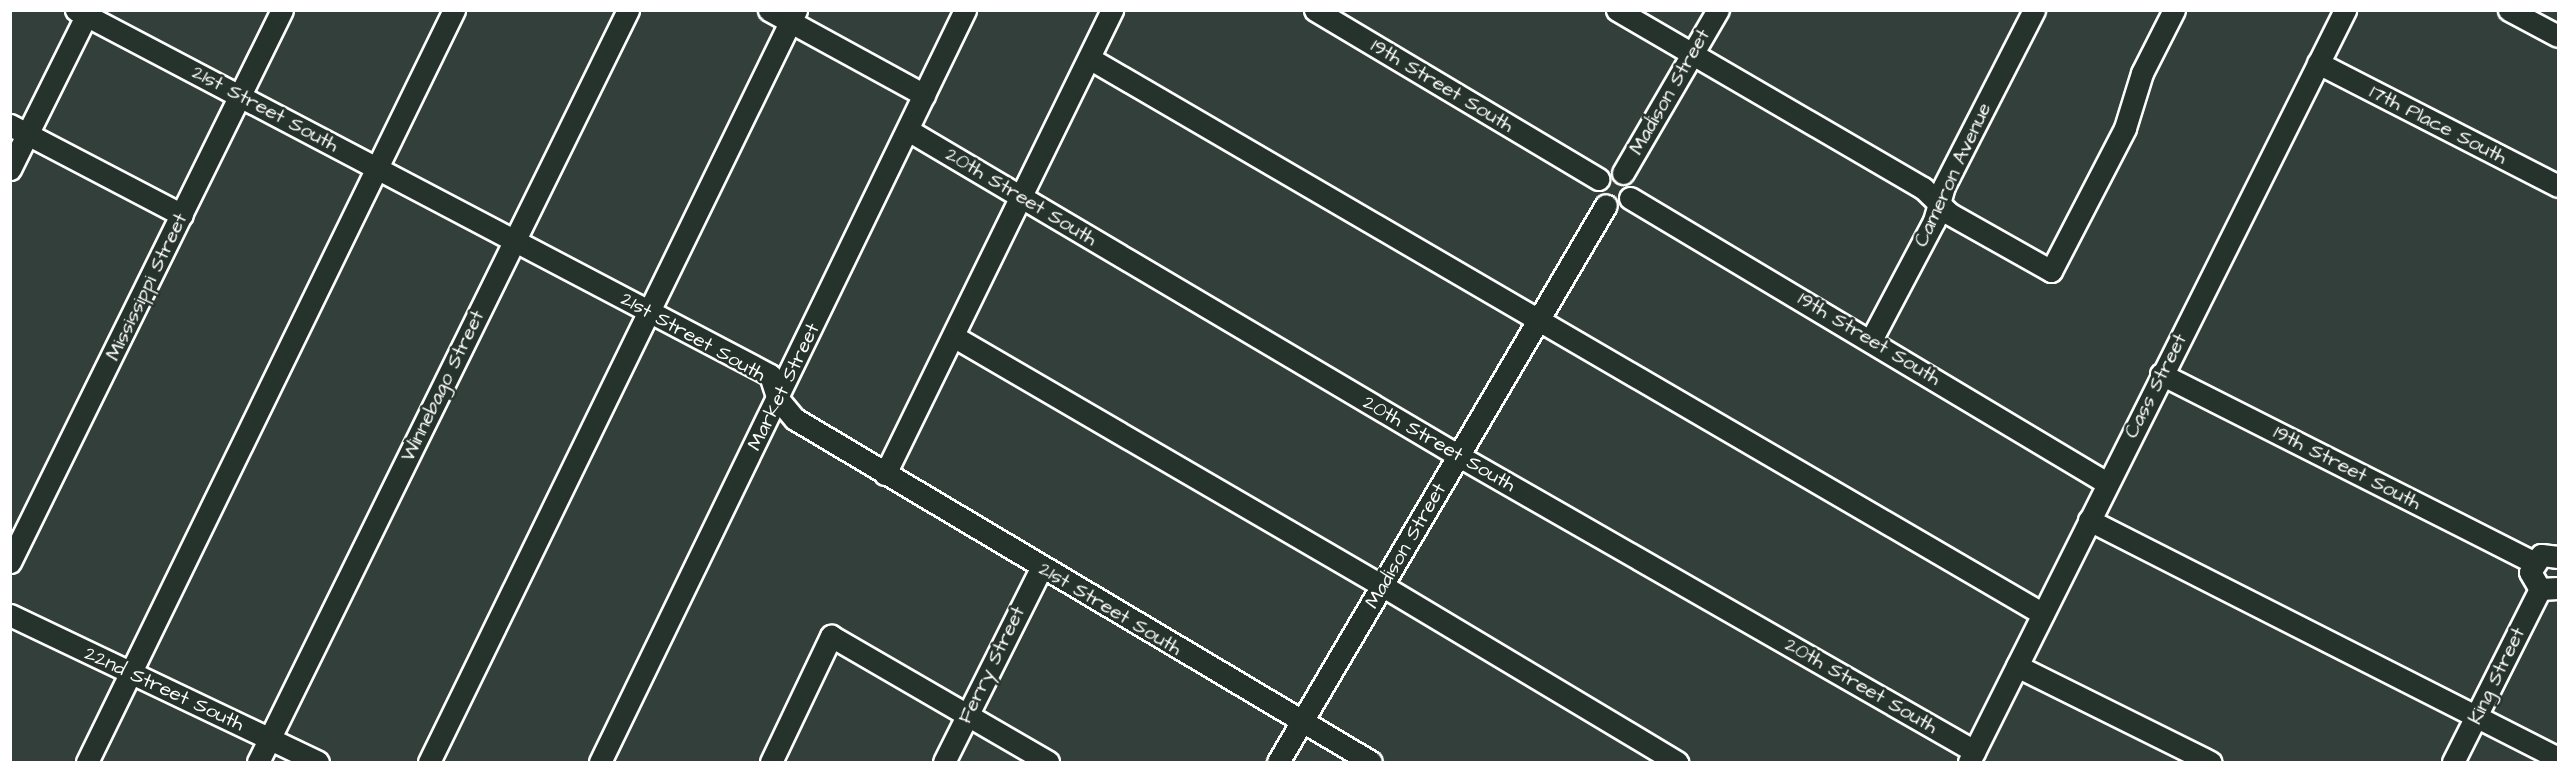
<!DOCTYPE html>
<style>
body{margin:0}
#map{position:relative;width:2569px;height:773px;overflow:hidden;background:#333f3a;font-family:"Architects Daughter",sans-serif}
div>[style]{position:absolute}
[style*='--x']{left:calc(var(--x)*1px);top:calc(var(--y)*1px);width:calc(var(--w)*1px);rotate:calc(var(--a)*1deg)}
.roads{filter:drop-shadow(2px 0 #fff) drop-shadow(-2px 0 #fff) drop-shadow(0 2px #fff) drop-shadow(0 -2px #fff)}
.minor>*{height:21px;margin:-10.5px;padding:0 10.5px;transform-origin:10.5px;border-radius:10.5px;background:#26332d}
span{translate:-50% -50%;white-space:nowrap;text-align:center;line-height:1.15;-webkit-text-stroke:5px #26332d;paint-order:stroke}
.street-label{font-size:20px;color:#fff}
.frame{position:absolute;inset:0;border:12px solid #fff;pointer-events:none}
</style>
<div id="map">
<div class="roads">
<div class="minor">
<i style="--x:76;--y:10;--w:784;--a:27.74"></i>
<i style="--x:770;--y:375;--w:25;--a:72"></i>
<i style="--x:778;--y:399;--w:26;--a:50"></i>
<i style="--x:795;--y:419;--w:670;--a:30.77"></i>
<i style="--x:769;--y:10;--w:177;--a:28.7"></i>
<i style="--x:1315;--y:10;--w:330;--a:30.8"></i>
<i style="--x:1617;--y:10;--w:354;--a:30.2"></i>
<i style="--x:1923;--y:188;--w:37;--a:44"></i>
<i style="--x:1950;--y:214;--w:116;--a:29.4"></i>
<i style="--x:2051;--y:271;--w:161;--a:-62.6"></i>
<i style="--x:2125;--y:128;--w:58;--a:-72.8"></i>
<i style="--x:2142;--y:73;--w:71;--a:-63.1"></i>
<i style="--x:2509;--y:10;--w:55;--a:28"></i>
<i style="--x:1089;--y:58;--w:1104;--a:30.23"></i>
<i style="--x:2318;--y:63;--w:270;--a:27.1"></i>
<i style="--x:10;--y:125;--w:194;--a:27.6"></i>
<i style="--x:908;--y:130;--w:640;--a:30.61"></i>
<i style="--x:1459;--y:456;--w:594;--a:29.8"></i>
<i style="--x:10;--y:169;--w:178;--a:-63.6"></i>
<i style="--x:1623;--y:173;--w:189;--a:-59.8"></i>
<i style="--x:1630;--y:198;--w:556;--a:30.86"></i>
<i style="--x:953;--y:336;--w:497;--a:30.2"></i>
<i style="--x:1383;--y:586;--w:343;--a:30.9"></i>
<i style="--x:1871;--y:340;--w:135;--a:-62.1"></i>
<i style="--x:1934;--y:221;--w:36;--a:-74"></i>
<i style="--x:1944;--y:186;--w:198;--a:-62.9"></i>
<i style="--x:2161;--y:374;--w:417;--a:26.8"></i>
<i style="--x:885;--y:474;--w:517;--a:-63.93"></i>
<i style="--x:2089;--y:520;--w:526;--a:26.91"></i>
<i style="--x:2558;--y:557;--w:17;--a:-173"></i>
<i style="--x:2541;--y:555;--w:20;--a:123"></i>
<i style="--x:2530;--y:572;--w:20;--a:60"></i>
<i style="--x:2540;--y:589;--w:18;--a:-3"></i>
<i style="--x:10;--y:562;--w:615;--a:-63.77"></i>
<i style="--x:10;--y:615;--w:341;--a:25.5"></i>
<i style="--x:2017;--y:666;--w:216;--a:26.4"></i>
<i style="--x:87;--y:762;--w:837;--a:-63.99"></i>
<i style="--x:258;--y:762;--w:838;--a:-63.8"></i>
<i style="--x:429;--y:762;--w:837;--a:-63.99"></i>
<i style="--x:600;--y:762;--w:836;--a:-64.11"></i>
<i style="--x:771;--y:762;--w:140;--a:-64.5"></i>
<i style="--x:831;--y:636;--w:251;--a:30.1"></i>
<i style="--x:944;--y:762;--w:217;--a:-63.4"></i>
<i style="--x:1278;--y:762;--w:646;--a:-59.51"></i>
<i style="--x:1969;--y:762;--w:841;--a:-63.43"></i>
<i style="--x:2453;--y:762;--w:194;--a:-63.3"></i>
</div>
</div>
<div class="street-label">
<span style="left:1442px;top:86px;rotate:31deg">19th Street South</span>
<span style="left:1670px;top:92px;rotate:-60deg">Madison Street</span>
<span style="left:265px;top:109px;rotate:28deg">21st Street South</span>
<span style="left:2438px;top:125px;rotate:27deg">17th Place South</span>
<span style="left:1953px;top:175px;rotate:-65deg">Cameron Avenue</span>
<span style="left:1021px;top:197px;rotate:31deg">20th Street South</span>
<span style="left:147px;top:287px;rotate:-64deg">Mississippi Street</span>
<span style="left:693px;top:337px;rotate:29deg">21st Street South</span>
<span style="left:1869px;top:339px;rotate:31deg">19th Street South</span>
<span style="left:443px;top:386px;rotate:-64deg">Winnebago Street</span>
<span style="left:2156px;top:386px;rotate:-63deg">Cass Street</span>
<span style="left:784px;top:387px;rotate:-64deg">Market Street</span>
<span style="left:1439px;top:444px;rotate:30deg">20th Street South</span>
<span style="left:2347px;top:468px;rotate:27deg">19th Street South</span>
<span style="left:1406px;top:546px;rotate:-60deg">Madison Street</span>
<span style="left:1110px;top:609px;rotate:31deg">21st Street South</span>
<span style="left:992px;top:665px;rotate:-64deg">Ferry Street</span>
<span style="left:2497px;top:676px;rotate:-64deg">King Street</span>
<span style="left:1861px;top:686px;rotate:30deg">20th Street South</span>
<span style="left:164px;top:689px;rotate:25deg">22nd Street South</span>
</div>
<div class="frame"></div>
</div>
